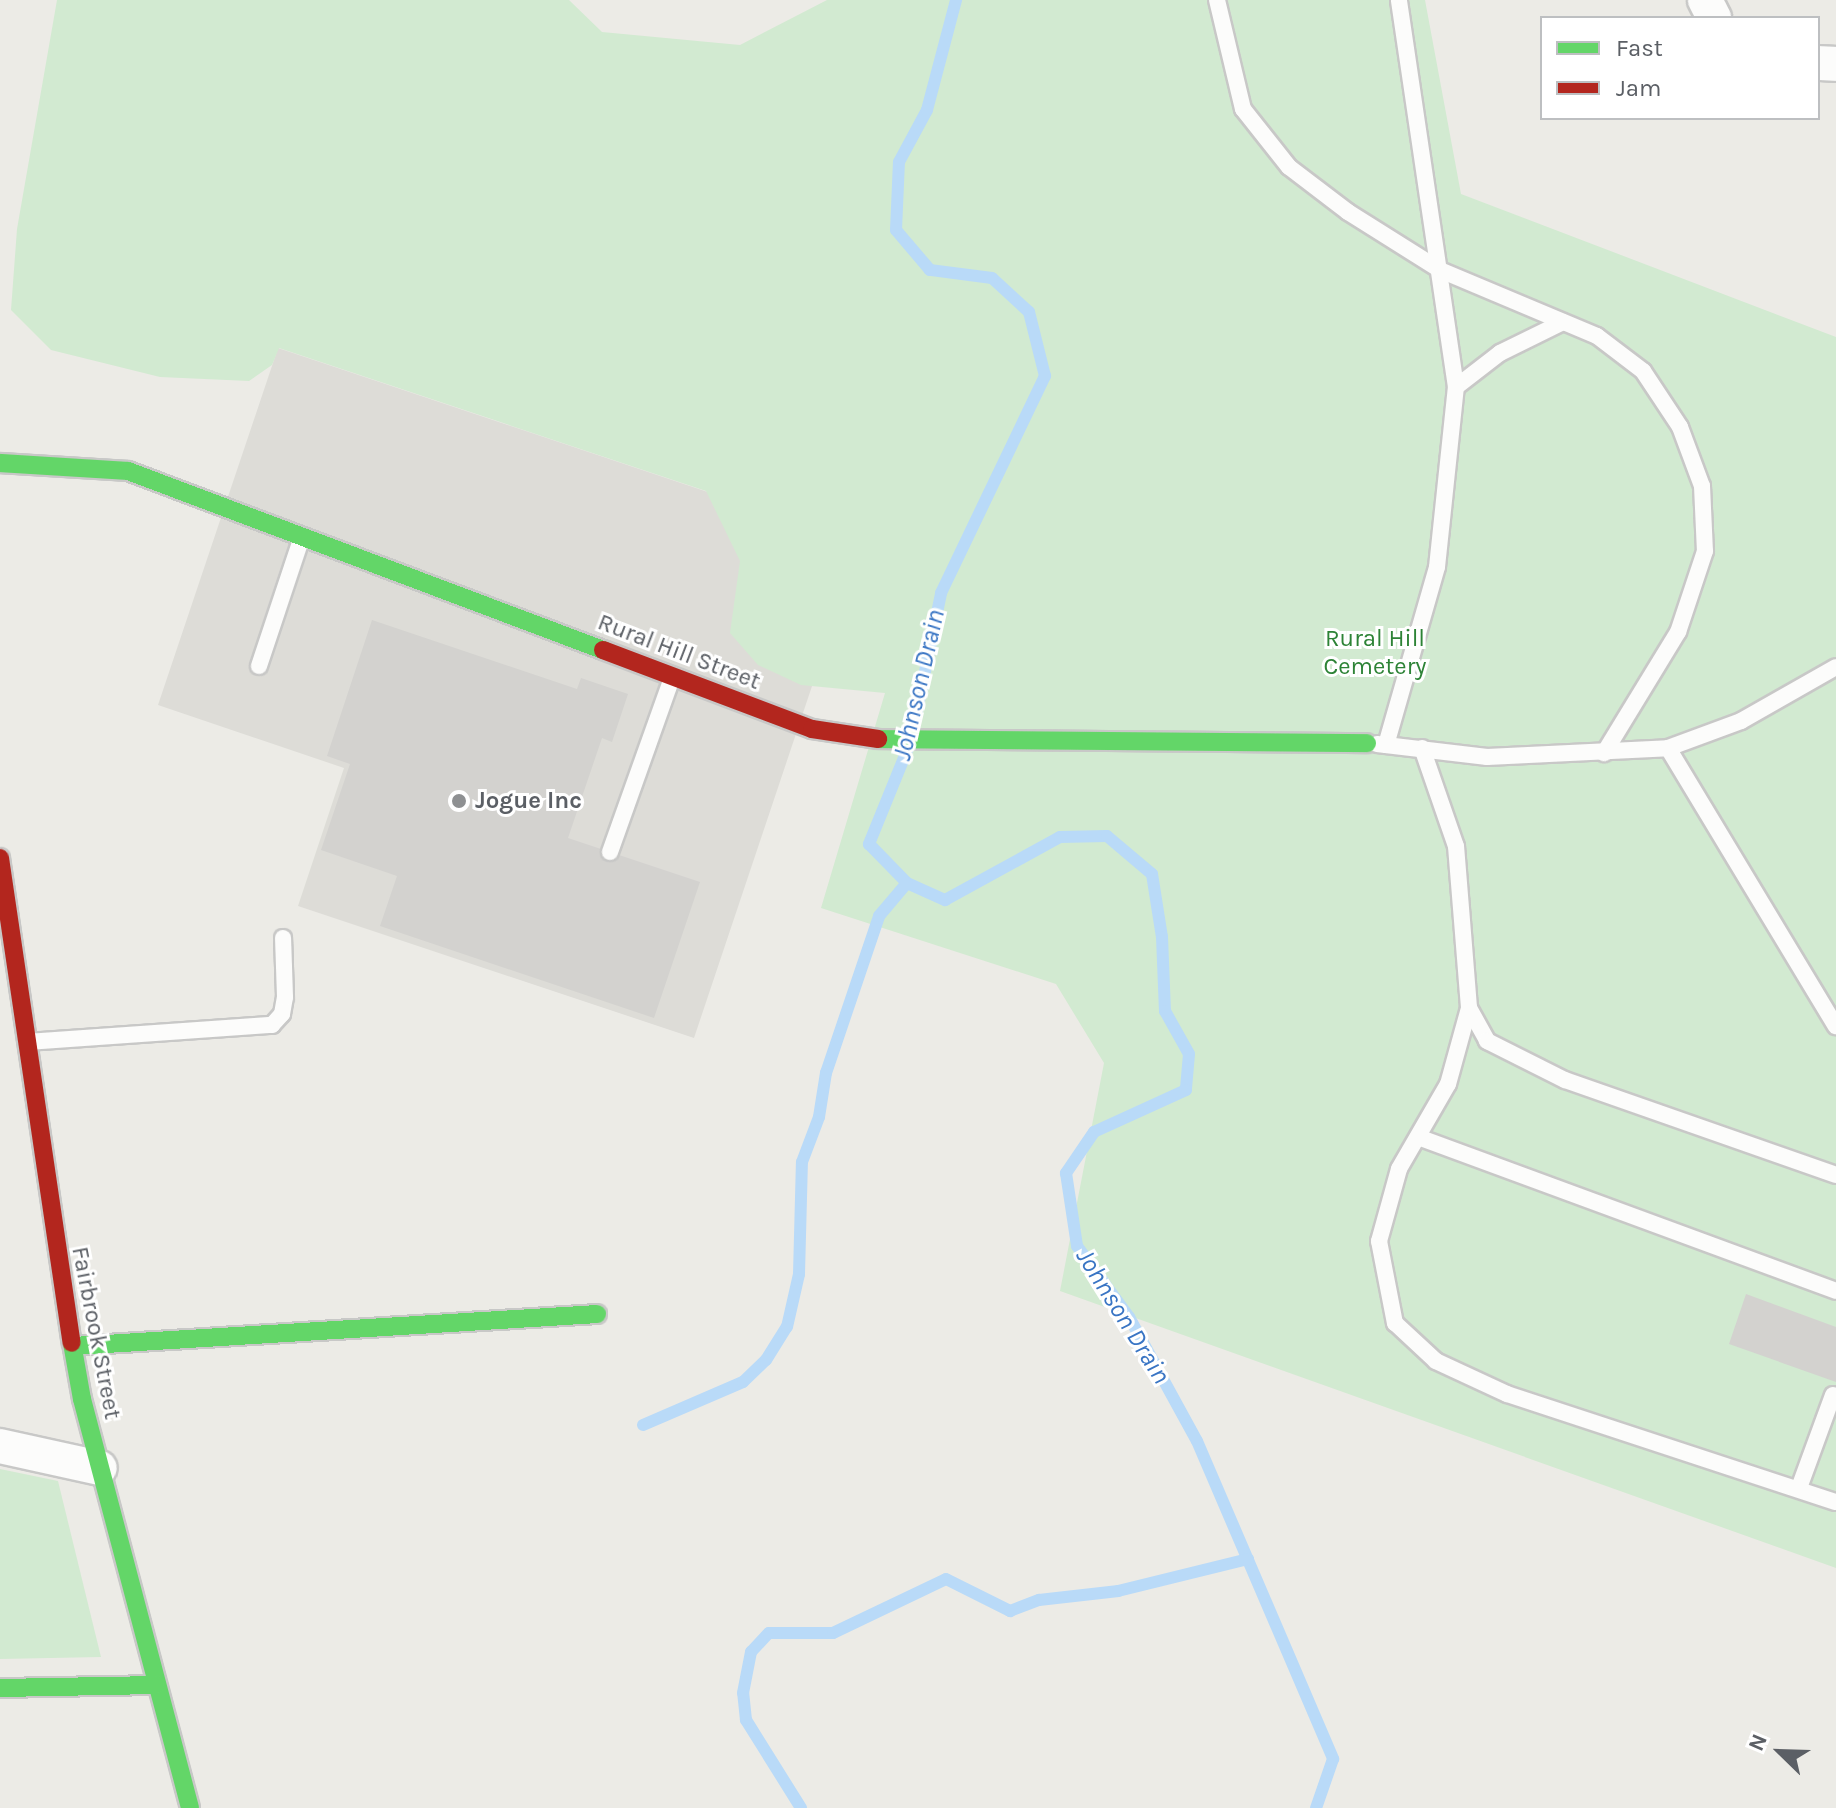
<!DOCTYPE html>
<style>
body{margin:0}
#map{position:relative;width:1836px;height:1808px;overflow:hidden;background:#ecebe6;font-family:Karla,sans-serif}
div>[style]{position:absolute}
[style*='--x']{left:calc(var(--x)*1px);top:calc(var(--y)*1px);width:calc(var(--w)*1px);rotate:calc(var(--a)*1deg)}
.industrial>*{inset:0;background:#dddcd7}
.green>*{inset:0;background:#d2ead1}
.stream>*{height:12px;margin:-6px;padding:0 6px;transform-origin:6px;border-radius:6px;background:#b9daf8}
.building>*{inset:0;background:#d3d2cf}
.roads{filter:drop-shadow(2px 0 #c8c8c7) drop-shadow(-2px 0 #c8c8c7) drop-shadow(0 2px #c8c8c7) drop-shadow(0 -2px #c8c8c7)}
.lane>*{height:16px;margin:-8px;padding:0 8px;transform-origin:8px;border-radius:8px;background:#fcfcfb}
.street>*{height:34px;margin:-17px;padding:0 17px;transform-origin:17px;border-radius:17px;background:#fcfcfb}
.fast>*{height:18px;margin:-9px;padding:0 9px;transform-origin:9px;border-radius:9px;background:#63d668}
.jam>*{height:18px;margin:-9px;padding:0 9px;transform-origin:9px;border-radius:9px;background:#b3261e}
.dots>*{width:22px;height:22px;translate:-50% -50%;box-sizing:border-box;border:4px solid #fff;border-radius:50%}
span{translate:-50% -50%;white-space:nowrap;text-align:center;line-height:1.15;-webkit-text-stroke:6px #fff;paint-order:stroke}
.park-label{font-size:24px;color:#2d8336}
.street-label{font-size:24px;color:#5b5f65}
.poi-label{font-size:24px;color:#5b5f65;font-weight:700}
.left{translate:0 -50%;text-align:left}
.water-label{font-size:26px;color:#3975c4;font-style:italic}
.legend{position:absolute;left:1540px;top:16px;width:280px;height:104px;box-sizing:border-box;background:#fff;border:2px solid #bdbfc1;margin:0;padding:10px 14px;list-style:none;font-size:24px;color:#5b5f65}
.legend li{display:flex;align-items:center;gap:16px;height:40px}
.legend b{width:40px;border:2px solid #bdbfc1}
.north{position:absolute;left:1740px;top:1712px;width:80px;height:80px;-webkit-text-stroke:6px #fff;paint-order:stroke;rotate:293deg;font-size:22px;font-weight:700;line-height:32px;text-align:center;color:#5b5f65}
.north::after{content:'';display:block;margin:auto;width:28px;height:36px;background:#5b5f65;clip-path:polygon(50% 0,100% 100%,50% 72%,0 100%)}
</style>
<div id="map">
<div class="industrial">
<i style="clip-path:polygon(278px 348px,860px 543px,694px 1038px,298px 906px,344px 768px,158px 705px)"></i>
</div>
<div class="green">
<i style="clip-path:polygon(57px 0,569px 0,602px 32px,740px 45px,827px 0,1425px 0,1461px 194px,1836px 337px,1836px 1568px,1060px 1291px,1104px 1063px,1056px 984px,821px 908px,885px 693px,801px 685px,758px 665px,730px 633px,740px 561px,706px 491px,279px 348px,272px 365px,249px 381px,160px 377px,51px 350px,11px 310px,17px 229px)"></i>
<i style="clip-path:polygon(0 1469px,58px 1481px,101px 1657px,0 1659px)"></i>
</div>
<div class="stream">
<i style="--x:913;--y:730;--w:140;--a:-78.4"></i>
<i style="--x:941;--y:593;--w:241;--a:-64.4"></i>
<i style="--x:1045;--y:376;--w:66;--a:-104"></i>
<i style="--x:1029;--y:312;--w:50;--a:-137.4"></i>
<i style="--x:992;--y:278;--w:63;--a:-172.6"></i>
<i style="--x:930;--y:270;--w:52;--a:-130.4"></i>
<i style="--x:896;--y:230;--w:68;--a:-87.5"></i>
<i style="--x:899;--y:162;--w:59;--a:-61.7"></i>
<i style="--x:927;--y:110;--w:114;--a:-75.2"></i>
<i style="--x:908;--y:748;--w:104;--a:112.1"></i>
<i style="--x:869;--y:844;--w:54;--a:45.7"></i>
<i style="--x:907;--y:883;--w:42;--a:24.1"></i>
<i style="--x:945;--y:900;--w:131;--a:-28.7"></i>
<i style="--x:1060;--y:837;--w:47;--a:-1.2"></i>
<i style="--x:1107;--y:836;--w:59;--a:40.2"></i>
<i style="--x:1152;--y:874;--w:64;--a:81"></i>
<i style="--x:1162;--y:937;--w:74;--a:87.7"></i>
<i style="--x:1165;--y:1011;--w:49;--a:60.8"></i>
<i style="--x:1189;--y:1054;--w:36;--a:95"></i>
<i style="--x:1186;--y:1090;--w:101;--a:155.5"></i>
<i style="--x:1094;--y:1132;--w:50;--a:124.3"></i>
<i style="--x:1066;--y:1173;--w:74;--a:81.4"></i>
<i style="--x:1077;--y:1246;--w:88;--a:53.8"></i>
<i style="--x:1129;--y:1317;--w:141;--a:61.3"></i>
<i style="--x:1197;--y:1441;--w:346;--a:66.8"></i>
<i style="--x:1333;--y:1759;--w:52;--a:109.1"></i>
<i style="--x:643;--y:1425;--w:109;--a:-23.3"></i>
<i style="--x:743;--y:1382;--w:32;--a:-44"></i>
<i style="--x:766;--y:1360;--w:39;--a:-58"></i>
<i style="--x:787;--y:1327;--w:54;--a:-77.2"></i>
<i style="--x:799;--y:1274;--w:112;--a:-88.5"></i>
<i style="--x:802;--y:1162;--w:48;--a:-69.3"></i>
<i style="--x:819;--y:1117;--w:45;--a:-81"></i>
<i style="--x:826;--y:1073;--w:166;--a:-71.3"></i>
<i style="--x:879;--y:916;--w:43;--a:-49.7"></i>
<i style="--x:801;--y:1808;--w:104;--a:-122"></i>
<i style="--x:746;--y:1720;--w:27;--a:-96"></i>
<i style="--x:743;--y:1693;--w:42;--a:-79"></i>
<i style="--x:751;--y:1652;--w:26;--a:-47"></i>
<i style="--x:769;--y:1633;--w:64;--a:0"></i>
<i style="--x:833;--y:1633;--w:125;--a:-25.5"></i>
<i style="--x:946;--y:1579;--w:72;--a:26.6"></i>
<i style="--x:1010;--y:1611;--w:31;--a:-21"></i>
<i style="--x:1039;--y:1600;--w:80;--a:-6.5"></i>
<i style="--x:1118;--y:1591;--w:134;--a:-13.8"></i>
</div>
<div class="building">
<i style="clip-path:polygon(372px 620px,577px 689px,581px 678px,628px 694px,612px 742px,602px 738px,568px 838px,700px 882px,654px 1018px,380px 926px,397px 876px,321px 850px,350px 764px,327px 756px)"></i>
<i style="clip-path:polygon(1746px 1294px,1836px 1327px,1836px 1382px,1729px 1344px)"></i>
</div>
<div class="roads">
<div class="lane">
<i style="--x:1217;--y:0;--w:112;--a:76.6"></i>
<i style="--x:1243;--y:109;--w:74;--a:51.6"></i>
<i style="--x:1289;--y:167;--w:74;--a:37.3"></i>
<i style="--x:1348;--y:212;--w:109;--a:32.2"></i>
<i style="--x:1440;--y:270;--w:170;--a:22.8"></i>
<i style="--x:1597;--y:336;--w:58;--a:37.3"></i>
<i style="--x:1643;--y:371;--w:67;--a:56.5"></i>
<i style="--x:1680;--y:427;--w:63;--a:69.6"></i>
<i style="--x:1702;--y:486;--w:65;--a:87.4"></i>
<i style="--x:1705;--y:551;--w:85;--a:108.4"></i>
<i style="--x:1678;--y:632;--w:142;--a:121.4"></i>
<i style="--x:1456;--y:387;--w:56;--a:-37.7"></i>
<i style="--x:1500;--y:353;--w:70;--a:-26.2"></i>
<i style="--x:259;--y:666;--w:136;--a:-71.6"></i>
<i style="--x:1377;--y:744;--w:111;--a:6.7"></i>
<i style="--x:1487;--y:757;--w:181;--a:-2.8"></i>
<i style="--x:1668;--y:748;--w:78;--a:-20.3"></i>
<i style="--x:1741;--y:721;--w:109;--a:-29.6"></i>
<i style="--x:1386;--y:745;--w:185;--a:-74"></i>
<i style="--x:1437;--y:567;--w:181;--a:-84"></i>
<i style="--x:1456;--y:387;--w:391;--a:-98.4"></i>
<i style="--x:1422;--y:748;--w:104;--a:70.9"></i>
<i style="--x:1456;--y:846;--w:163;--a:85.4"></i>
<i style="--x:1469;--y:1008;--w:79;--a:105.4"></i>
<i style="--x:1448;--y:1084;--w:98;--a:120"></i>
<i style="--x:1399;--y:1169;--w:75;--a:105.5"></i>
<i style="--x:1379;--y:1241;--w:84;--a:79"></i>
<i style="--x:1395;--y:1323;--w:56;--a:42.8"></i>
<i style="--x:1436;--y:1361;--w:78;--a:24.9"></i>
<i style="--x:1507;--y:1394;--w:346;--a:18.2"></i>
<i style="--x:1668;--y:748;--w:325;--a:58.9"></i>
<i style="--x:610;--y:852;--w:185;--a:-70.4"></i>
<i style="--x:1469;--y:1008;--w:38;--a:61"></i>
<i style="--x:1487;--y:1041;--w:87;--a:26.6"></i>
<i style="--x:1565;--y:1080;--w:287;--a:19.3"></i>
<i style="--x:27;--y:1042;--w:246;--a:-4"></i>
<i style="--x:272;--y:1025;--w:15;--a:-48"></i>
<i style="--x:282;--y:1014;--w:17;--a:-80"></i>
<i style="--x:285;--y:997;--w:59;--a:-91.9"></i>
<i style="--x:1418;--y:1137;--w:445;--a:20.2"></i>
<i style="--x:1799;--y:1488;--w:99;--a:-69.9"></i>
</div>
<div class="street">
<i style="--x:1705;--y:0;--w:20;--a:63"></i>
<i style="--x:1818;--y:63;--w:18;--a:3"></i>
<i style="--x:0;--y:1446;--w:102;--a:12.4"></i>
</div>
<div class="fast">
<i style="--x:0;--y:463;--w:128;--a:3.6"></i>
<i style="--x:128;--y:471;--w:508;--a:20.65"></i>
<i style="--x:878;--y:739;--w:489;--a:0.5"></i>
<i style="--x:72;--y:1343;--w:57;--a:79.9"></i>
<i style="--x:82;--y:1399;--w:423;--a:75.2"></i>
<i style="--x:73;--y:1346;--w:525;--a:-3.49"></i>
<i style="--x:0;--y:1688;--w:156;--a:-1.1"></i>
</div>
<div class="jam">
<i style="--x:603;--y:650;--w:223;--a:20.7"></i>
<i style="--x:812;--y:729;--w:67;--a:8.6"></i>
<i style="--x:0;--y:858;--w:490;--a:81.6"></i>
</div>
</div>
<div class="dots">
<i style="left:459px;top:801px;background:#8e9092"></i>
</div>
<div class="park-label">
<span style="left:1375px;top:653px">Rural Hill<br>Cemetery</span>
</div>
<div class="street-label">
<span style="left:679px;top:652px;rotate:21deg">Rural Hill Street</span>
<span style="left:96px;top:1333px;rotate:79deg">Fairbrook Street</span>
</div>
<div class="poi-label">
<span class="left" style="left:475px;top:801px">Jogue Inc</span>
</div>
<div class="water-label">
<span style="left:919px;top:685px;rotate:-77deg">Johnson Drain</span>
<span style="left:1123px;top:1316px;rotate:58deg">Johnson Drain</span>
</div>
<ul class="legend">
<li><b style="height:10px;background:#63d668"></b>Fast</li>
<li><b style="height:10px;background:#b3261e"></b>Jam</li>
</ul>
<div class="north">N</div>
</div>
